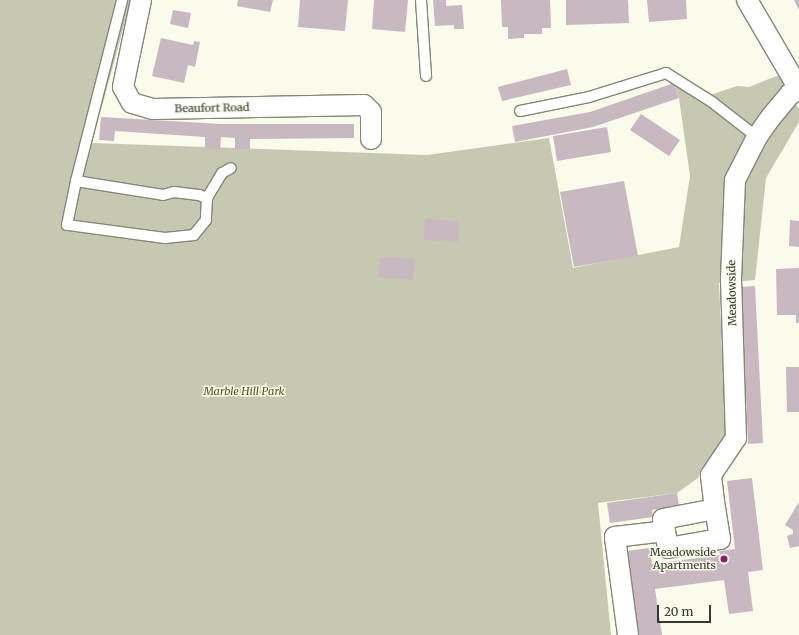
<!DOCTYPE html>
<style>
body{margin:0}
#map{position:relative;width:799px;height:635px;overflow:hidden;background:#fafbea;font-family:Merriweather,serif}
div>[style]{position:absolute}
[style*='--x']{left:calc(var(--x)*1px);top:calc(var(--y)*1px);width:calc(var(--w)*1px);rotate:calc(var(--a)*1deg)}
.green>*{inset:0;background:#c7c8b1}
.building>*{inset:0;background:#c8b8c1}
.roads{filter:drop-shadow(1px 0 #868778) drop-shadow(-1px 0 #868778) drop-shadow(0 1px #868778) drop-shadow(0 -1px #868778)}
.service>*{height:10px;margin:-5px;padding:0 5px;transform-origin:5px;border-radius:5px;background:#fff}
.minor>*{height:20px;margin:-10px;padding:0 10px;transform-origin:10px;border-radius:10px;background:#fff}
.dots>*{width:11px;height:11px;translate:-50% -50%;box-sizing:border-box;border:2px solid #fafbea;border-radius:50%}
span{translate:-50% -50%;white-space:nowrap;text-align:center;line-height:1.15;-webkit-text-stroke:3px #fafbea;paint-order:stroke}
.street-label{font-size:11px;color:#373831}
.park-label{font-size:11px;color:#53541b;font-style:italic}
.poi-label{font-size:11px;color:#373831}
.right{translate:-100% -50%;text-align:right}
.scale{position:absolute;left:657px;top:605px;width:54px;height:18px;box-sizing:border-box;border:2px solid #373831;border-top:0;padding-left:5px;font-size:12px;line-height:14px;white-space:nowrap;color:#373831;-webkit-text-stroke:3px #fafbea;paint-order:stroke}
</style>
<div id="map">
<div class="green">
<i style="clip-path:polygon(0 0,131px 0,92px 143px,427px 155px,549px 138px,573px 268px,679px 247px,690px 176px,679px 98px,674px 83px,698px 99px,737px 86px,749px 87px,779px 75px,799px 109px,799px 122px,766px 178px,755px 280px,719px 283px,726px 433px,698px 478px,677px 493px,598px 503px,611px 635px,0 635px)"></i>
</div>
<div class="building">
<i style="clip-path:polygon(238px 0,273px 0,270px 12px,237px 6px)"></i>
<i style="clip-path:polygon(300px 0,348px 0,345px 31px,298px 27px)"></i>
<i style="clip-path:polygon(374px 0,408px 0,405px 32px,372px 29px)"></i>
<i style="clip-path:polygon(433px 0,446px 0,446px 6px,462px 5px,464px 29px,454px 29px,454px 25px,435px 26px)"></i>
<i style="clip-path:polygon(501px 0,550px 0,551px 28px,542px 28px,542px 34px,524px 34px,524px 38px,508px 39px,508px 27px,502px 27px)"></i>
<i style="clip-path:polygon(566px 0,628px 0,629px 23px,566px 25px)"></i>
<i style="clip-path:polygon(647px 0,686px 0,687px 19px,649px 22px)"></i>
<i style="clip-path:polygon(794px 0,799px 0,799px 10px)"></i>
<i style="clip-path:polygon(173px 10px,191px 13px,188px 28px,170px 24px)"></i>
<i style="clip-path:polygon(161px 38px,193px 45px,194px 41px,200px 42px,195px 67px,188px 65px,184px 83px,152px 76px)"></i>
<i style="clip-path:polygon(567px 69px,571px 85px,502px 101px,498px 87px)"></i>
<i style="clip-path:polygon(674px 83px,679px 98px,593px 127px,515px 142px,512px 126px,590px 112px)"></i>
<i style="clip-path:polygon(641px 114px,680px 140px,669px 156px,630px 130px)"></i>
<i style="clip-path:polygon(101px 117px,221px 124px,354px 124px,354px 138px,250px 139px,250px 149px,235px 149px,235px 138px,221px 137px,220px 150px,205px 149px,205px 137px,115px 131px,114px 141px,99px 140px)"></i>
<i style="clip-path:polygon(607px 127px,611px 152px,557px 161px,553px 136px)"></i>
<i style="clip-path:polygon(624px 181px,638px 256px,574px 267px,560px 192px)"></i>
<i style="clip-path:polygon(425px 219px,459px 221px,458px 242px,424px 240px)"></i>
<i style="clip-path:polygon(790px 220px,799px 221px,799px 247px,789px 246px)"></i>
<i style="clip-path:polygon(380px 257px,415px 259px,413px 280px,378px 277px)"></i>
<i style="clip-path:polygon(799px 268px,799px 323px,796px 323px,796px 315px,777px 315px,776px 269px)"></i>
<i style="clip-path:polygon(755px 286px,763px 443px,748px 444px,741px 287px)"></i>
<i style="clip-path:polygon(786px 367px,799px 367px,799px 412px,787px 412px)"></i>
<i style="clip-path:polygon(752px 478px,763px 570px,748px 572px,753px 611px,729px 614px,724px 580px,655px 589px,662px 635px,637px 635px,626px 551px,650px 548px,652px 564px,720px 555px,719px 551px,735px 549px,727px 481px)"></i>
<i style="clip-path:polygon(677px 493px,679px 506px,652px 510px,653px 517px,610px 523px,607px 503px)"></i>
<i style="clip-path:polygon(799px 502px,799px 546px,790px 548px,787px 536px,793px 534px,793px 530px,785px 525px)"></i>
</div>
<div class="roads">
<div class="service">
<i style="--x:421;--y:0;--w:76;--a:86.2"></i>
<i style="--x:520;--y:111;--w:70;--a:-11.5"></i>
<i style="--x:589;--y:97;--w:81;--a:-17.3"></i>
<i style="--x:666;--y:73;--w:54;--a:32.2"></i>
<i style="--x:712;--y:102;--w:57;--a:37.9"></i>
<i style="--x:76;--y:181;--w:88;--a:9.1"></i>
<i style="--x:163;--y:195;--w:11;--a:-15"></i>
<i style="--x:174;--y:192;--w:25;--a:7"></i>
<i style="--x:199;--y:195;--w:9;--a:21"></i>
<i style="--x:207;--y:198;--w:22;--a:93"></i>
<i style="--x:206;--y:220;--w:19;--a:129"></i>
<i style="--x:194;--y:235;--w:29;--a:174"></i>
<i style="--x:165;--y:238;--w:99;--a:-172.4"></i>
<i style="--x:67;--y:225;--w:45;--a:-78.4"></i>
<i style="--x:76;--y:181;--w:187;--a:-75.7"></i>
<i style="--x:207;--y:198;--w:29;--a:-59"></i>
<i style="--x:222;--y:173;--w:10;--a:-29"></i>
</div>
<div class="minor">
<i style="--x:141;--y:0;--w:89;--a:101.7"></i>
<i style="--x:123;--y:87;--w:18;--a:61"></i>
<i style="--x:132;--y:103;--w:22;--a:16"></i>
<i style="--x:153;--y:109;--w:211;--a:-1.1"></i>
<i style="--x:364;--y:105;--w:10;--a:45"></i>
<i style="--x:371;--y:112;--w:27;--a:90"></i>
<i style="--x:747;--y:0;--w:103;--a:59.7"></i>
<i style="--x:665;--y:531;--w:17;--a:80"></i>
<i style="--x:668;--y:548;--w:53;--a:-9.8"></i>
<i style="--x:720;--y:539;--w:30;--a:-99"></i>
<i style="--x:628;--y:635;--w:99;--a:-97.6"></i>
<i style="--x:615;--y:537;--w:50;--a:-6.8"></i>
<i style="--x:665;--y:531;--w:12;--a:-99"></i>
<i style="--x:663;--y:519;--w:53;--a:-10.9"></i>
<i style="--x:715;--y:509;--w:34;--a:-97"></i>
<i style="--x:711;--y:475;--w:45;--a:-56"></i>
<i style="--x:736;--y:438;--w:159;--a:-91.8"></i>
<i style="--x:731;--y:279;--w:99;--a:-87.7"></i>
<i style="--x:735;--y:180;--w:48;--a:-62.9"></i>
<i style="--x:757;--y:137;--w:24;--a:-55"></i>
<i style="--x:771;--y:117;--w:30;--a:-50"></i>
<i style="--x:790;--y:94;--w:10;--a:-24"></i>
</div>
</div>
<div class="dots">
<i style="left:724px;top:559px;background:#961770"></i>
</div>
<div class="street-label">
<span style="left:212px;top:108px;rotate:-1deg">Beaufort Road</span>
<span style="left:732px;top:293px;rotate:-91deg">Meadowside</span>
</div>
<div class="park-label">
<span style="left:244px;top:391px">Marble Hill Park</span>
</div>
<div class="poi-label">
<span class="right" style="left:716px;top:559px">Meadowside<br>Apartments</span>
</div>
<div class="scale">20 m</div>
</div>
